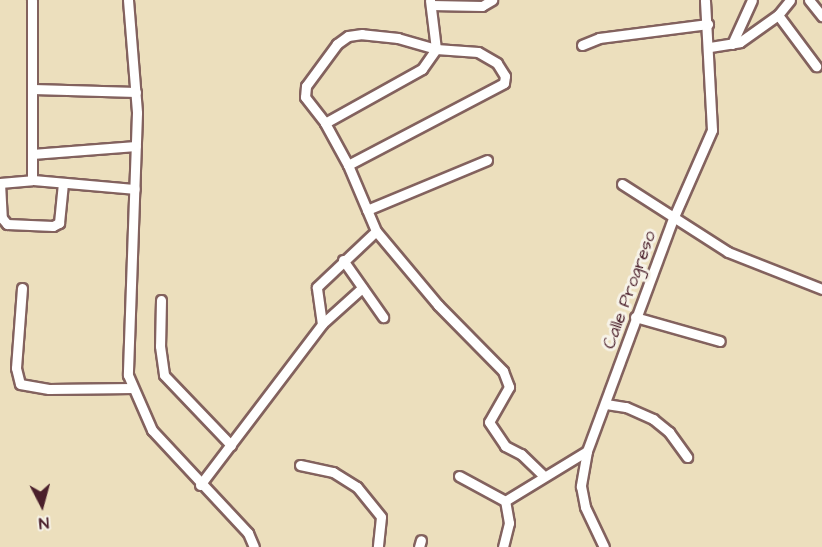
<!DOCTYPE html>
<style>
body{margin:0}
#map{position:relative;width:822px;height:547px;overflow:hidden;background:#ecdfbd;font-family:"Architects Daughter",sans-serif}
div>[style]{position:absolute}
[style*='--x']{left:calc(var(--x)*1px);top:calc(var(--y)*1px);width:calc(var(--w)*1px);rotate:calc(var(--a)*1deg)}
.roads{filter:drop-shadow(2px 0 #83625e) drop-shadow(-2px 0 #83625e) drop-shadow(0 2px #83625e) drop-shadow(0 -2px #83625e)}
.minor>*{height:9px;margin:-4.5px;padding:0 4.5px;transform-origin:4.5px;border-radius:4.5px;background:#fff}
span{translate:-50% -50%;white-space:nowrap;text-align:center;line-height:1.15;-webkit-text-stroke:6px #f7f3e8;paint-order:stroke}
.street-label{font-size:18px;color:#4a1f2b}
.north{position:absolute;left:12px;top:475px;width:60px;height:60px;-webkit-text-stroke:4px #f7f3e8;paint-order:stroke;rotate:174deg;font-size:16px;font-weight:700;line-height:24px;text-align:center;color:#4a1f2b}
.north::after{content:'';display:block;margin:auto;width:21px;height:27px;background:#4a1f2b;clip-path:polygon(50% 0,100% 100%,50% 72%,0 100%)}
</style>
<div id="map">
<div class="roads">
<div class="minor">
<i style="--x:128;--y:0;--w:113;--a:85.4"></i>
<i style="--x:137;--y:113;--w:262;--a:92"></i>
<i style="--x:128;--y:375;--w:60;--a:66.4"></i>
<i style="--x:152;--y:430;--w:141;--a:47"></i>
<i style="--x:248;--y:533;--w:15;--a:67"></i>
<i style="--x:809;--y:0;--w:21;--a:51"></i>
<i style="--x:431;--y:5;--w:51;--a:1.1"></i>
<i style="--x:482;--y:6;--w:12;--a:-31"></i>
<i style="--x:778;--y:15;--w:64;--a:53.3"></i>
<i style="--x:732;--y:44;--w:48;--a:-65.6"></i>
<i style="--x:582;--y:45;--w:18;--a:-22"></i>
<i style="--x:599;--y:38;--w:110;--a:-7.3"></i>
<i style="--x:710;--y:47;--w:30;--a:-9"></i>
<i style="--x:740;--y:42;--w:47;--a:-35.4"></i>
<i style="--x:778;--y:15;--w:19;--a:-51"></i>
<i style="--x:33;--y:89;--w:103;--a:1.7"></i>
<i style="--x:325;--y:123;--w:111;--a:-29.1"></i>
<i style="--x:422;--y:69;--w:24;--a:-55"></i>
<i style="--x:436;--y:49;--w:49;--a:-97"></i>
<i style="--x:32;--y:154;--w:104;--a:-4.4"></i>
<i style="--x:348;--y:165;--w:176;--a:-27.7"></i>
<i style="--x:504;--y:83;--w:7;--a:-82"></i>
<i style="--x:505;--y:76;--w:15;--a:-122"></i>
<i style="--x:497;--y:63;--w:22;--a:-150"></i>
<i style="--x:478;--y:52;--w:42;--a:-175.9"></i>
<i style="--x:436;--y:49;--w:40;--a:-164"></i>
<i style="--x:398;--y:38;--w:36;--a:-174"></i>
<i style="--x:362;--y:34;--w:14;--a:172"></i>
<i style="--x:348;--y:36;--w:14;--a:144"></i>
<i style="--x:337;--y:44;--w:52;--a:126.4"></i>
<i style="--x:306;--y:86;--w:11;--a:95"></i>
<i style="--x:305;--y:97;--w:33;--a:52"></i>
<i style="--x:325;--y:123;--w:48;--a:61.3"></i>
<i style="--x:348;--y:165;--w:72;--a:67"></i>
<i style="--x:376;--y:231;--w:97;--a:50"></i>
<i style="--x:438;--y:305;--w:93;--a:45.4"></i>
<i style="--x:503;--y:371;--w:17;--a:69"></i>
<i style="--x:509;--y:387;--w:40;--a:119.7"></i>
<i style="--x:489;--y:422;--w:29;--a:56"></i>
<i style="--x:505;--y:446;--w:18;--a:27"></i>
<i style="--x:521;--y:454;--w:32;--a:44"></i>
<i style="--x:32;--y:180;--w:180;--a:-90"></i>
<i style="--x:0;--y:183;--w:35;--a:87"></i>
<i style="--x:2;--y:218;--w:8;--a:50"></i>
<i style="--x:7;--y:224;--w:46;--a:2.5"></i>
<i style="--x:53;--y:226;--w:7;--a:-27"></i>
<i style="--x:59;--y:223;--w:40;--a:-84.3"></i>
<i style="--x:0;--y:183;--w:32;--a:-5"></i>
<i style="--x:32;--y:180;--w:103;--a:5"></i>
<i style="--x:622;--y:184;--w:126;--a:32.7"></i>
<i style="--x:728;--y:252;--w:101;--a:21.5"></i>
<i style="--x:367;--y:210;--w:130;--a:-22.6"></i>
<i style="--x:343;--y:260;--w:70;--a:54.9"></i>
<i style="--x:22;--y:288;--w:80;--a:94.3"></i>
<i style="--x:16;--y:368;--w:16;--a:76"></i>
<i style="--x:20;--y:384;--w:29;--a:10"></i>
<i style="--x:49;--y:389;--w:84;--a:-0.7"></i>
<i style="--x:161;--y:300;--w:46;--a:91.2"></i>
<i style="--x:160;--y:346;--w:29;--a:82"></i>
<i style="--x:164;--y:375;--w:97;--a:46.3"></i>
<i style="--x:635;--y:317;--w:88;--a:15.8"></i>
<i style="--x:322;--y:324;--w:54;--a:-42"></i>
<i style="--x:606;--y:404;--w:20;--a:9"></i>
<i style="--x:626;--y:407;--w:30;--a:24"></i>
<i style="--x:653;--y:419;--w:21;--a:39"></i>
<i style="--x:669;--y:432;--w:31;--a:54"></i>
<i style="--x:587;--y:451;--w:36;--a:100"></i>
<i style="--x:581;--y:486;--w:21;--a:79"></i>
<i style="--x:585;--y:507;--w:44;--a:64.6"></i>
<i style="--x:300;--y:465;--w:34;--a:12"></i>
<i style="--x:333;--y:472;--w:28;--a:32"></i>
<i style="--x:357;--y:487;--w:38;--a:51"></i>
<i style="--x:381;--y:517;--w:30;--a:96"></i>
<i style="--x:459;--y:476;--w:52;--a:28.5"></i>
<i style="--x:200;--y:485;--w:202;--a:-52.8"></i>
<i style="--x:322;--y:324;--w:37;--a:-98"></i>
<i style="--x:317;--y:287;--w:81;--a:-43.5"></i>
<i style="--x:419;--y:547;--w:7;--a:-74"></i>
<i style="--x:503;--y:547;--w:25;--a:-76"></i>
<i style="--x:509;--y:523;--w:22;--a:-100"></i>
<i style="--x:505;--y:501;--w:96;--a:-31.4"></i>
<i style="--x:587;--y:451;--w:247;--a:-69.7"></i>
<i style="--x:673;--y:219;--w:97;--a:-66.3"></i>
<i style="--x:712;--y:130;--w:130;--a:-93.1"></i>
</div>
</div>
<div class="street-label">
<span style="left:630px;top:290px;rotate:-70deg">Calle Progreso</span>
</div>
<div class="north">N</div>
</div>
